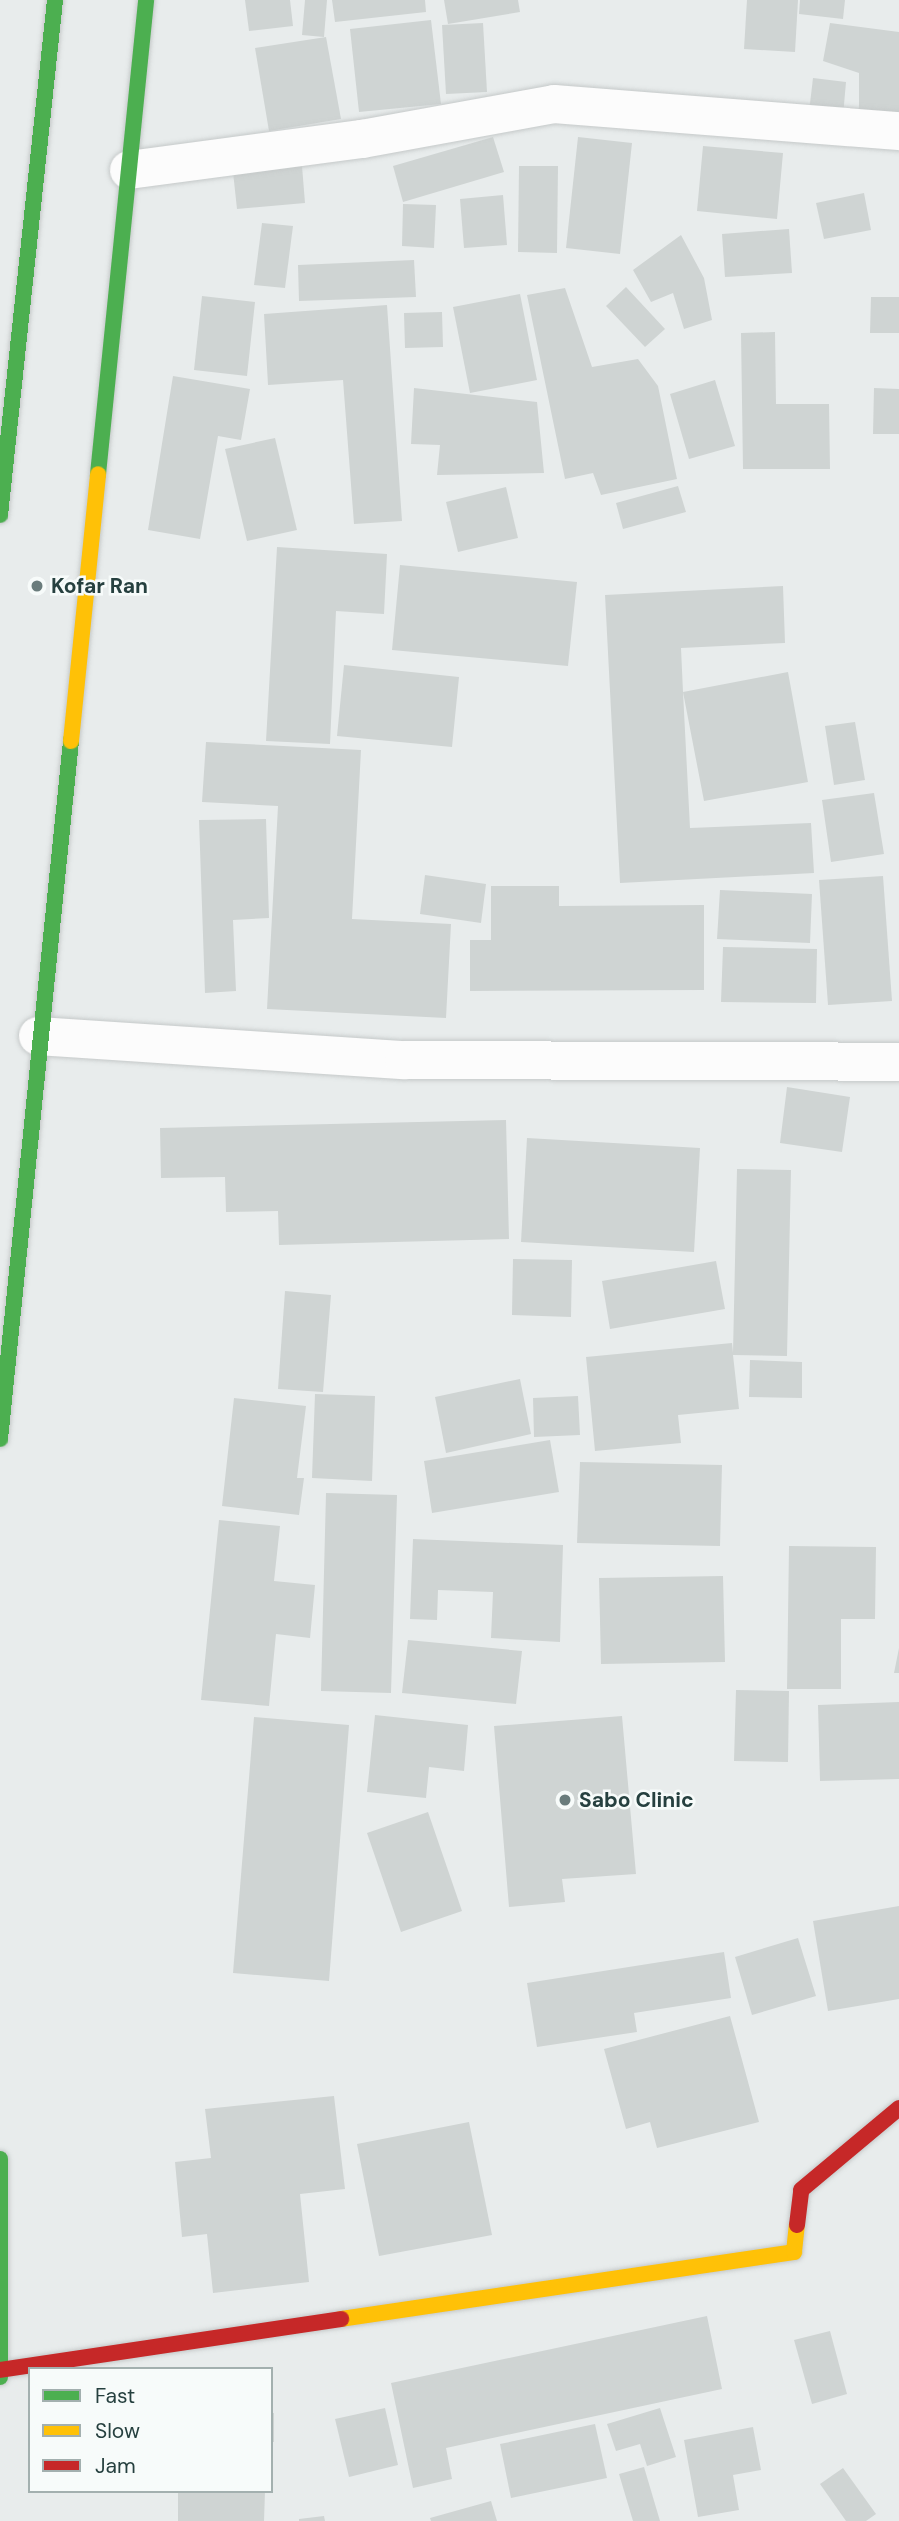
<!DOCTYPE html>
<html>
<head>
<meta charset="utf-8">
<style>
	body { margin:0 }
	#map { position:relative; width:899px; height:2521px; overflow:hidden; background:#e8ecec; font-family:"DM Sans",sans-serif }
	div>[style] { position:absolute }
	.building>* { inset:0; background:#cfd4d3 }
	.roads { filter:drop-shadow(0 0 2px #c5c9c9) drop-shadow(0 0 2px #c5c9c9) }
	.street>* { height:38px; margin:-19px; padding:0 19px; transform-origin:19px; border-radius:19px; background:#fcfcfc }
	.fast>* { height:16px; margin:-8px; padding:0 8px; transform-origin:8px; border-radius:8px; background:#4caf50 }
	.slow>* { height:16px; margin:-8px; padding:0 8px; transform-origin:8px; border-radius:8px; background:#ffc107 }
	.jam>* { height:16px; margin:-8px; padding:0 8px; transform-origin:8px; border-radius:8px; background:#c62828 }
	.dots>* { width:19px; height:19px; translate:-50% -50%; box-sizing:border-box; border:4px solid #f7fbfa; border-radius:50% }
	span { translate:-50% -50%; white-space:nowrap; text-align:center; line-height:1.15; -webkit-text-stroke:5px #f7fbfa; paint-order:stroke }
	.poi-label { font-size:21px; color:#26403f; font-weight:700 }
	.left { translate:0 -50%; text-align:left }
	.legend { position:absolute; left:28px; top:2367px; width:245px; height:126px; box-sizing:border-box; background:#f7fbfa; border:2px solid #a3b0af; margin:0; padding:9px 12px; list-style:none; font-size:21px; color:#26403f }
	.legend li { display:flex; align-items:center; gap:14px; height:35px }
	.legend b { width:35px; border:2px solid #a3b0af }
</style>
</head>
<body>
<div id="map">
	<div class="building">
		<i style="clip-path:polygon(245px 0,290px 0,293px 26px,249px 31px)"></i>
		<i style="clip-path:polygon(305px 0,327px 0,324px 37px,302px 35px)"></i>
		<i style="clip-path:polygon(332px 0,425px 0,426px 12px,335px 22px)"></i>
		<i style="clip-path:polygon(444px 0,518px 0,520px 12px,448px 24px)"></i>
		<i style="clip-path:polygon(747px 0,798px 0,795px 52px,744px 49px)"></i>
		<i style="clip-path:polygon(800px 0,845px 0,843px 19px,799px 14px)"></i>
		<i style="clip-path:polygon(431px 20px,441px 104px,359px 112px,350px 29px)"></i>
		<i style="clip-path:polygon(483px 23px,487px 92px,446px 94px,442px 25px)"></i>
		<i style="clip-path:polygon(830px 23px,899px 32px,899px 119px,859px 114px,859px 73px,823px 61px)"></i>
		<i style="clip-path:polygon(326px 37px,341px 119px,269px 131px,255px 48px)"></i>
		<i style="clip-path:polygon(813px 78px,846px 82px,843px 116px,809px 112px)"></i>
		<i style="clip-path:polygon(493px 137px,504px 172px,403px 202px,393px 166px)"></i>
		<i style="clip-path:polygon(578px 137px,632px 143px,620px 254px,566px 248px)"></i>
		<i style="clip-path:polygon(703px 146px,783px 153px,777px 219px,697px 211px)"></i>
		<i style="clip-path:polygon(302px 166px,305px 203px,237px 209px,233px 172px)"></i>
		<i style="clip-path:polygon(519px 166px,558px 166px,557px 253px,518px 252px)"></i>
		<i style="clip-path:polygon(864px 193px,871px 230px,824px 239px,816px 203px)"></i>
		<i style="clip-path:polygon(503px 195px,507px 245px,464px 248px,460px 199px)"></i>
		<i style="clip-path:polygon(403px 204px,436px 205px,434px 248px,402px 246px)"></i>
		<i style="clip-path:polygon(262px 223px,293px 226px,285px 288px,254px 285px)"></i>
		<i style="clip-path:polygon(789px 229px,792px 273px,725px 277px,722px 234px)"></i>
		<i style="clip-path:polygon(681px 235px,704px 278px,712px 320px,684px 329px,673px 293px,651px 302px,633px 270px)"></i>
		<i style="clip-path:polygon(414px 260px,416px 297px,299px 301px,298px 265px)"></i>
		<i style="clip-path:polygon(626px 287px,665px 329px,645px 347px,606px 306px)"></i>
		<i style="clip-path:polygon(565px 288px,592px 367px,638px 359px,658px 386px,677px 479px,601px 495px,593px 473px,565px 479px,527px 295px)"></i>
		<i style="clip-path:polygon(520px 294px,537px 380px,470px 393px,453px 307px)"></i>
		<i style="clip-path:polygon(202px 296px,255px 302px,247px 376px,194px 370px)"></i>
		<i style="clip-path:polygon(871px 297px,899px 297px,899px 333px,870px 333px)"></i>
		<i style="clip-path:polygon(387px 305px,402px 521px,354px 524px,343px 380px,268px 385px,264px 314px)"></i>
		<i style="clip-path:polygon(442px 312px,443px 347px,405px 348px,404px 313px)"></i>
		<i style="clip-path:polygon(775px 332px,776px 404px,829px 404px,830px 469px,743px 469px,741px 333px)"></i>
		<i style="clip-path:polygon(173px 376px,250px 389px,241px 440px,218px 436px,200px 539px,148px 530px)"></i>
		<i style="clip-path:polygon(715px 380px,735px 446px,689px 459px,670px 394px)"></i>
		<i style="clip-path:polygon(414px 388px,537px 402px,544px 473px,437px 475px,440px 445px,411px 444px)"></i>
		<i style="clip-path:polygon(874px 388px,899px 389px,899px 434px,873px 434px)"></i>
		<i style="clip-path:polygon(275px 438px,297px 530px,247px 541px,225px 449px)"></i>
		<i style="clip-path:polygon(678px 486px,686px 512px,623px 529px,616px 503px)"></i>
		<i style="clip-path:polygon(506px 487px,518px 538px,458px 552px,446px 502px)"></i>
		<i style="clip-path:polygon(277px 547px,387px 554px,384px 614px,336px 611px,330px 744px,266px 741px)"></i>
		<i style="clip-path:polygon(400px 565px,577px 582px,568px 666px,392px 650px)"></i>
		<i style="clip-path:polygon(783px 586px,785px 643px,681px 648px,683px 692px,788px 672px,808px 782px,704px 801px,683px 692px,690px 828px,811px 823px,814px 873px,620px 883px,605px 595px)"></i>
		<i style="clip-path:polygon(344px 665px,459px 677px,452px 747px,337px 736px)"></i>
		<i style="clip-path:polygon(855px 722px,865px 780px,834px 785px,825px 726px)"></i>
		<i style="clip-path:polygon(206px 742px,361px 750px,352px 919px,451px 924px,446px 1018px,267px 1009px,278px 806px,202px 802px)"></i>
		<i style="clip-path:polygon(874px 793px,884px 854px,831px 862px,822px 800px)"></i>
		<i style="clip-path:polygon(266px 819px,269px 918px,233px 920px,236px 991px,205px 993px,199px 820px)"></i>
		<i style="clip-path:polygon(425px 875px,486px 884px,481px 923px,420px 914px)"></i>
		<i style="clip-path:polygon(883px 876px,892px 1001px,828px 1005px,819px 880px)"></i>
		<i style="clip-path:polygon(491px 886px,559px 886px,559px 906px,704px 905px,704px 990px,470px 991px,470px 940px,491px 940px)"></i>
		<i style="clip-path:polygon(720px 890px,812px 894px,810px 943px,717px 939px)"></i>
		<i style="clip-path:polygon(723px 947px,817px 949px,816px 1003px,721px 1002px)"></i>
		<i style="clip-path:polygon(787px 1087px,850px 1097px,842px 1152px,780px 1143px)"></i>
		<i style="clip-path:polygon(506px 1120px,509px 1239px,279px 1245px,278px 1211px,226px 1212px,225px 1177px,161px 1178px,160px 1128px)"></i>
		<i style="clip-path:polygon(527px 1138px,700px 1148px,694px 1252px,521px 1242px)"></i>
		<i style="clip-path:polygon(737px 1169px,791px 1170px,787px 1356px,733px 1355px,739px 1409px,678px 1415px,681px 1443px,595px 1451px,586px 1357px,732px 1343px,733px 1353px)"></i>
		<i style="clip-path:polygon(513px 1259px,572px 1260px,571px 1317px,512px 1315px)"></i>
		<i style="clip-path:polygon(716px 1261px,725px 1309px,610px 1329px,602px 1281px)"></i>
		<i style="clip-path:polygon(285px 1291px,331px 1295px,323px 1392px,278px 1389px)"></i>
		<i style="clip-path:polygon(750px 1360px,802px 1362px,802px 1398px,749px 1397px)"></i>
		<i style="clip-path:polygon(520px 1379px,531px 1434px,446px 1453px,435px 1397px)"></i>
		<i style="clip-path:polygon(315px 1394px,375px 1396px,372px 1481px,312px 1478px)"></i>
		<i style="clip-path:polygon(578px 1396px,580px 1435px,534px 1437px,533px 1398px)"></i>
		<i style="clip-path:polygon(234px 1398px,306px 1406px,297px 1478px,304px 1478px,299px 1515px,222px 1506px)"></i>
		<i style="clip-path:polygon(550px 1440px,559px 1492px,432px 1513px,424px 1461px)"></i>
		<i style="clip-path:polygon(580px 1462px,722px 1465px,720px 1546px,577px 1543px)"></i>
		<i style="clip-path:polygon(326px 1493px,397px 1495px,391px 1693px,321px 1691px)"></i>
		<i style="clip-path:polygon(219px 1520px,280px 1526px,274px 1581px,315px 1585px,310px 1638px,276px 1634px,269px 1706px,201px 1700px)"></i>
		<i style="clip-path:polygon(413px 1539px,563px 1545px,560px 1642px,491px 1638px,493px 1592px,438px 1590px,437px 1620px,410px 1619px)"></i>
		<i style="clip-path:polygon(789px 1546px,876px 1547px,875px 1619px,841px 1619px,841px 1689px,787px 1689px)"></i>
		<i style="clip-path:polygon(723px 1576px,725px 1662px,601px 1664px,599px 1578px)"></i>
		<i style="clip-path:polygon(408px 1640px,522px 1651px,516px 1704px,402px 1693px)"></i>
		<i style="clip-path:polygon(899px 1648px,899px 1673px,894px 1673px)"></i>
		<i style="clip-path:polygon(736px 1690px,789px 1691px,788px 1762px,734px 1761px)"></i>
		<i style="clip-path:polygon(899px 1702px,899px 1779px,820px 1781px,818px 1705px)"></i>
		<i style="clip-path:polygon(375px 1715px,468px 1725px,464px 1771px,429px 1767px,426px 1798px,367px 1792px)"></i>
		<i style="clip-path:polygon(622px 1716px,636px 1874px,562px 1879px,565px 1902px,509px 1907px,494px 1726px)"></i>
		<i style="clip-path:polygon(254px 1717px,349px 1725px,329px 1981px,233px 1973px)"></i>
		<i style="clip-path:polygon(428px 1812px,462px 1911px,401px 1932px,367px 1833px)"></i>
		<i style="clip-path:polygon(899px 1906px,899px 1999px,828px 2011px,813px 1921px)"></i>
		<i style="clip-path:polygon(798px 1938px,816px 1996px,752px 2015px,735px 1957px)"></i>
		<i style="clip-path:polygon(724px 1952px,731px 1998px,634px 2013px,637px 2032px,537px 2047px,527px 1983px)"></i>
		<i style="clip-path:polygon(730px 2016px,759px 2122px,657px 2148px,650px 2122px,626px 2129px,604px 2049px)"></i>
		<i style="clip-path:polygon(334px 2096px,345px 2189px,300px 2194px,309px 2282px,213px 2293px,207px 2234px,182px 2237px,175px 2162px,211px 2158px,205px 2109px)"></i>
		<i style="clip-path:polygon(469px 2122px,492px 2235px,379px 2256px,357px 2144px)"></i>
		<i style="clip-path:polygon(707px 2316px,722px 2389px,446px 2448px,452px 2479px,413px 2488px,391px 2383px)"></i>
		<i style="clip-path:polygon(830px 2331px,847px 2394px,812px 2404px,794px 2340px)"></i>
		<i style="clip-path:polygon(385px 2408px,398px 2465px,349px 2477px,335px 2419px)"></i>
		<i style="clip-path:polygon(660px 2408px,676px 2457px,647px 2466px,640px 2444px,616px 2451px,607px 2424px)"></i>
		<i style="clip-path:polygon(271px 2413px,274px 2413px,274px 2442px,271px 2442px)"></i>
		<i style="clip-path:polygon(595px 2424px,607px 2478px,511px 2498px,500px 2444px)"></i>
		<i style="clip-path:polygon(753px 2427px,761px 2470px,733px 2475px,739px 2510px,698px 2517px,684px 2440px)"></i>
		<i style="clip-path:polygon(644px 2467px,660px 2521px,633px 2521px,619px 2474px)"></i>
		<i style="clip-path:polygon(843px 2468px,876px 2514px,866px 2521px,846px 2521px,820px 2484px)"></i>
		<i style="clip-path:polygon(178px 2491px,265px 2491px,264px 2521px,178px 2521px)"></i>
		<i style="clip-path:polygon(491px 2501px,497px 2521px,431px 2521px,430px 2518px)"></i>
		<i style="clip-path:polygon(324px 2516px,325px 2521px,299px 2521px,299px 2519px)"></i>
	</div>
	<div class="roads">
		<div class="street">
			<i style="left:129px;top:170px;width:235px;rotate:-7.6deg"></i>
			<i style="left:362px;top:139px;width:195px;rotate:-10.3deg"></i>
			<i style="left:554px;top:104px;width:346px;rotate:4.5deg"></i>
			<i style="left:38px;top:1036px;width:367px;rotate:3.8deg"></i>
			<i style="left:404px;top:1060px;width:495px;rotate:0.2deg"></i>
		</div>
		<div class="fast">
			<i style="left:98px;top:474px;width:476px;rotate:-84.2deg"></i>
			<i style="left:0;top:515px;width:518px;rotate:-83.9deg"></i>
			<i style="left:0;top:1439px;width:702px;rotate:-84.19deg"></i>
			<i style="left:0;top:2159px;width:218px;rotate:90deg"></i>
		</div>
		<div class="slow">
			<i style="left:71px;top:741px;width:268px;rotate:-84.2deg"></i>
			<i style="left:341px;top:2319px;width:458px;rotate:-8.4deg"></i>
			<i style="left:794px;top:2252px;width:27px;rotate:-84deg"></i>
		</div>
		<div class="jam">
			<i style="left:797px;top:2225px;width:35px;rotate:-83deg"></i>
			<i style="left:801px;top:2190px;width:128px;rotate:-39.9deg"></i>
			<i style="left:0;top:2370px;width:345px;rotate:-8.5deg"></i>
		</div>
	</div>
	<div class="dots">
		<i style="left:37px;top:586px;background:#6a7c7c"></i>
		<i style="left:565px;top:1800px;background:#6a7c7c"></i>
	</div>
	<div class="poi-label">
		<span class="left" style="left:51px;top:586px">Kofar Ran</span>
		<span class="left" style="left:579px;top:1800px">Sabo Clinic</span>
	</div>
	<ul class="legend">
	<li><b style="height:9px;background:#4caf50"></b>Fast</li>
	<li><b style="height:9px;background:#ffc107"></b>Slow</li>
	<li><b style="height:9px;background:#c62828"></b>Jam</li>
	</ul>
</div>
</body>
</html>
